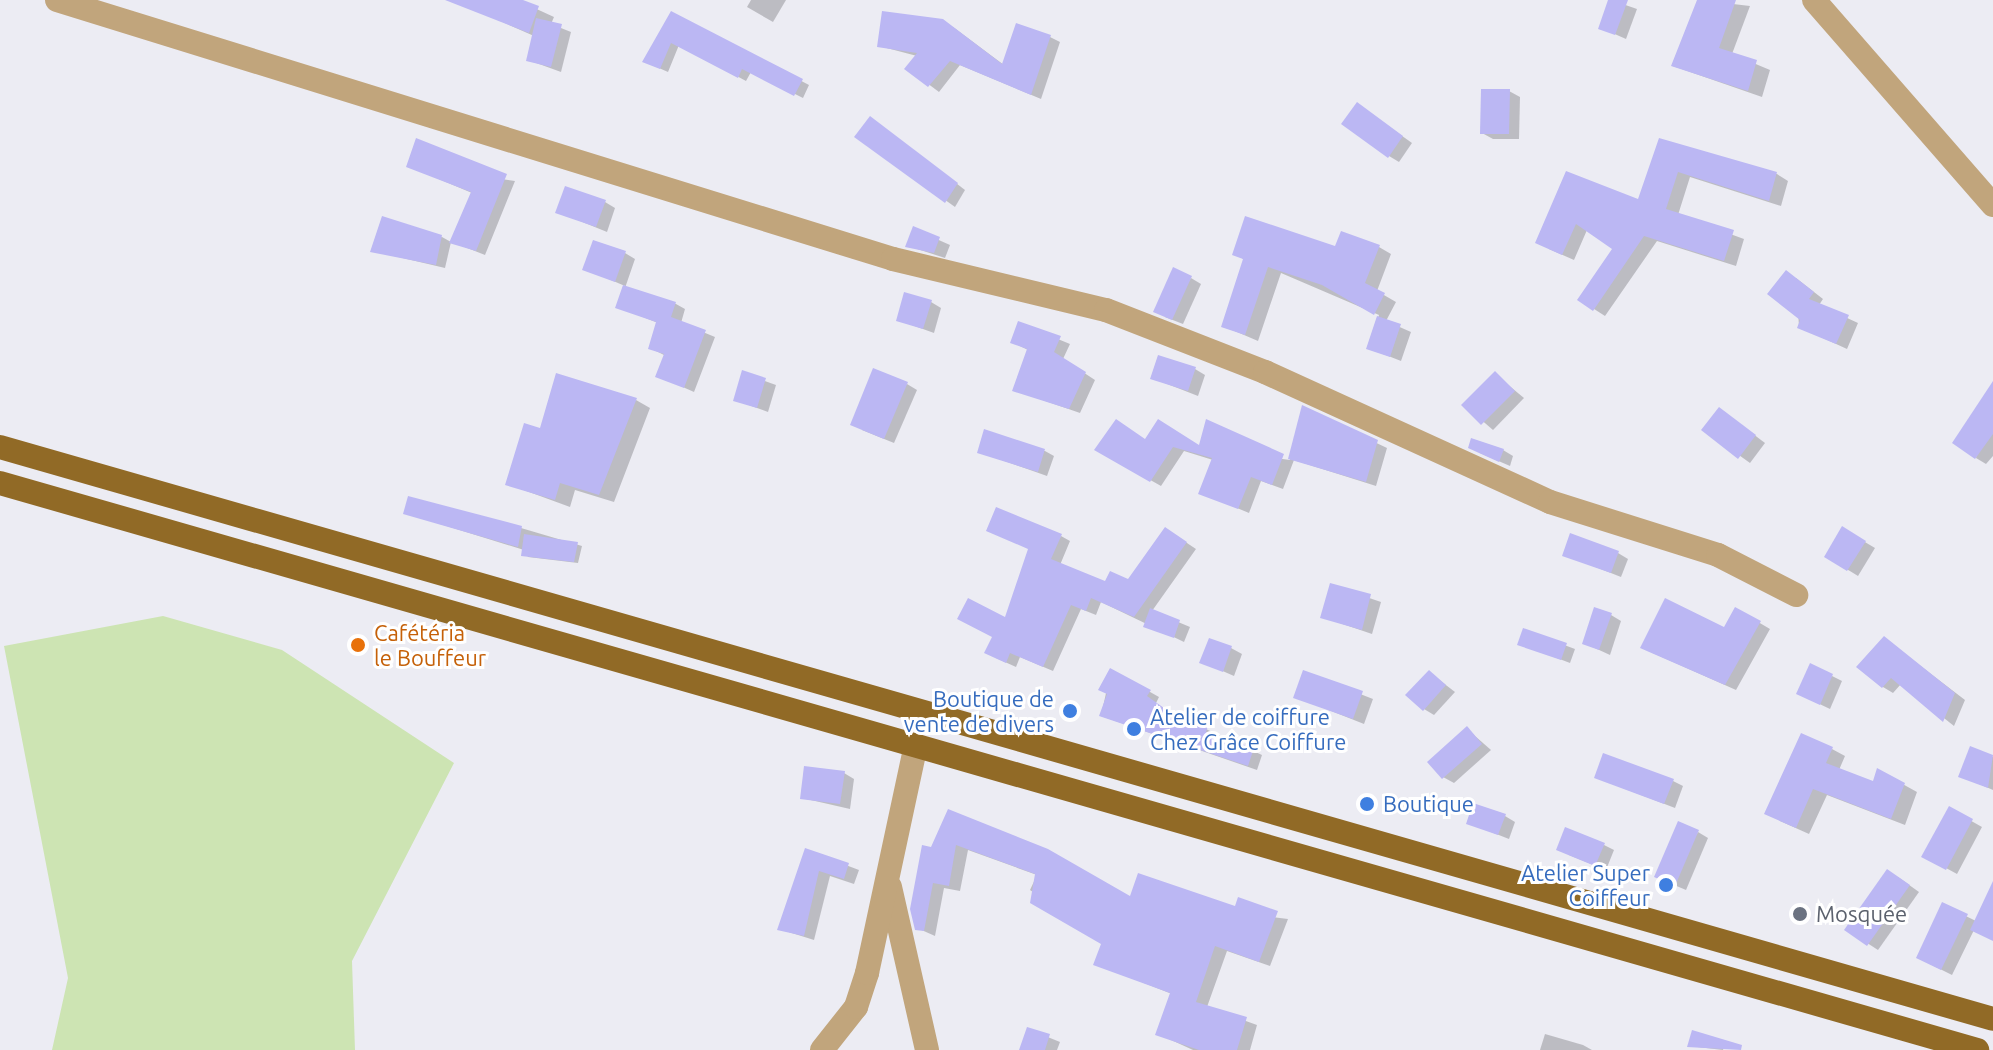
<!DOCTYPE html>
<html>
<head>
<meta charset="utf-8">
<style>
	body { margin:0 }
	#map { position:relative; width:1993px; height:1050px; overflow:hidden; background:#ececf3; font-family:Ubuntu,sans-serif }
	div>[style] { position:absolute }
	.green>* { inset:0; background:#cde4b3 }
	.shadow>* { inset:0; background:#0003 }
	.building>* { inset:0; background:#bbb7f3 }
	.street>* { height:24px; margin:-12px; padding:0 12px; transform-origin:12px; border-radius:12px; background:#c1a57c }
	.primary>* { height:24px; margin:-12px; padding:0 12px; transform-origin:12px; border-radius:12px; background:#916a26 }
	.dots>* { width:22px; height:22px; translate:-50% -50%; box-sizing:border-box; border:4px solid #fff; border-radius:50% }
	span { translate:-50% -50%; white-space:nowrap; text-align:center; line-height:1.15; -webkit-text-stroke:6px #fff; paint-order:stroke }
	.food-label { font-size:22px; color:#c56008 }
	.left { translate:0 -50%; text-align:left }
	.shop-label { font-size:22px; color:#366cbe }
	.right { translate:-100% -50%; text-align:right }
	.worship-label { font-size:22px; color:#5b616d }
</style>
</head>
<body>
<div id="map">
	<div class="green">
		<i style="clip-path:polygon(163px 616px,282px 650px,454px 763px,352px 961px,355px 1050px,52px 1050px,68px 978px,4px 646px)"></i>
	</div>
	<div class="shadow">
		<i style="clip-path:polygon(453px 0,517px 0,554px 17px,551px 24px,571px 32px,561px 72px,528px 60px,534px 36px)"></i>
		<i style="clip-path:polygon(751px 0,786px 0,773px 22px,747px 7px)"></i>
		<i style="clip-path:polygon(1611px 0,1637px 9px,1626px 39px,1601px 28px)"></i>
		<i style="clip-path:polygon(1699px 0,1750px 6px,1732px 54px,1770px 70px,1762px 97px,1673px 66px)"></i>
		<i style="clip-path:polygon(672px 13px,809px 85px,803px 98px,751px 72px,746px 81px,679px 45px,668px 72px,652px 65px)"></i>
		<i style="clip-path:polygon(953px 27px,1004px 65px,1050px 37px,1060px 42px,1041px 99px,960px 65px,939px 92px,907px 68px,917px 56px,879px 46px)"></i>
		<i style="clip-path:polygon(1509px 91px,1520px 97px,1519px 139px,1493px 139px,1482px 133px)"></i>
		<i style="clip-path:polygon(1367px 111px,1412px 143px,1399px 162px,1389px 156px)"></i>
		<i style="clip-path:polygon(879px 124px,965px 190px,955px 207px,857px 137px)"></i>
		<i style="clip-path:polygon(1660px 140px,1777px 174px,1788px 181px,1781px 206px,1690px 177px,1678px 215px,1744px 239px,1736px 266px,1657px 241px,1605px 316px,1580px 300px,1615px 248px,1587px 230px,1574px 260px,1549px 249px,1568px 174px,1640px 202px)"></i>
		<i style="clip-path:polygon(408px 166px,515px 181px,485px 255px,452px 242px,472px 193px)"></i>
		<i style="clip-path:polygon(605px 202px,615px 208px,607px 232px,558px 212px)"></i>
		<i style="clip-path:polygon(914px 229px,950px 245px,945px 258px,908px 246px)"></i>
		<i style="clip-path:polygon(442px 237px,451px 242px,445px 268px,373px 251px)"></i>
		<i style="clip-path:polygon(1379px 247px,1391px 254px,1377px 291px,1396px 302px,1386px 321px,1411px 332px,1401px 361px,1368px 348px,1379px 315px,1281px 273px,1258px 341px,1223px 326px,1245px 260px,1235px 254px)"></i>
		<i style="clip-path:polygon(625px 253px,635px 259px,625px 288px,676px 304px,685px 309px,681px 323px,715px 337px,694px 392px,658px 376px,666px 356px,650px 348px,658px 323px,618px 307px,625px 286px,585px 269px)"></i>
		<i style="clip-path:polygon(1191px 278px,1201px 284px,1183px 324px,1165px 317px)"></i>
		<i style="clip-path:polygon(1796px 278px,1823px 299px,1819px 305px,1858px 323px,1847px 349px,1799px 327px)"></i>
		<i style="clip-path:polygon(931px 302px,941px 308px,934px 333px,898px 320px)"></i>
		<i style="clip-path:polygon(1019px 323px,1070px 344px,1063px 359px,1095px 380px,1080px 413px,1014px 390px,1028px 350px,1012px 342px)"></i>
		<i style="clip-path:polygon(1195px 369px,1205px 375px,1198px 396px,1152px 378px)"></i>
		<i style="clip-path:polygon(743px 373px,776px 385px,768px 412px,735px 400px)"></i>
		<i style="clip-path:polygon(1495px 374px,1524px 398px,1493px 430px,1464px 405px)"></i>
		<i style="clip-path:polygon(1993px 383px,1993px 456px,1986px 464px,1976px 458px)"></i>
		<i style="clip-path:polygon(907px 384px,917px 390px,894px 443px,862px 430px)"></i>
		<i style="clip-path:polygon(636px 400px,650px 408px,614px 502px,575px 490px,570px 507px,507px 484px,541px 430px)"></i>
		<i style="clip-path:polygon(1303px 408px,1387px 448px,1376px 486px,1294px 460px,1283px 489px,1261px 481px,1249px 513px,1201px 493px,1213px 460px,1184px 451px,1161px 486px,1097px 450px,1146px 441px,1290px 460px)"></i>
		<i style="clip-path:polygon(1720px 409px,1765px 443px,1750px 463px,1704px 430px)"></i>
		<i style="clip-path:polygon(1503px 450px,1513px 456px,1510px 466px,1480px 453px)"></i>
		<i style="clip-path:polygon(1045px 451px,1054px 456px,1047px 476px,979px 452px)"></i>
		<i style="clip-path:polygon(405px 513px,521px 528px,582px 546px,578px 563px,528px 557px,524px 550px)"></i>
		<i style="clip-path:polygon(1843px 529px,1875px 548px,1858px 576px,1827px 557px)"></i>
		<i style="clip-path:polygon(1175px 535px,1196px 549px,1152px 611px,1190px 627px,1184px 642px,1101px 602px,1096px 615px,1081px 609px,1053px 671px,1020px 657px,1016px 667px,996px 658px,1006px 620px,1061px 536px,1070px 541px,1060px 565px,1106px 584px,1129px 582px)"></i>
		<i style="clip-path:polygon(1618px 553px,1628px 559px,1621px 577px,1565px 555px)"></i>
		<i style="clip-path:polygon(1331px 585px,1381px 602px,1372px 634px,1322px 617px)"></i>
		<i style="clip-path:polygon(1736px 609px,1770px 629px,1736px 690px,1653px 653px,1725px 630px)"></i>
		<i style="clip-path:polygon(1611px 615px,1621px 621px,1610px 655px,1584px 643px)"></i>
		<i style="clip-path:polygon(1524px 630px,1575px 649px,1570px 663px,1520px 644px)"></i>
		<i style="clip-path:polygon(1884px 638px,1965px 700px,1954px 726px,1901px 684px,1893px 693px,1883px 687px)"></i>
		<i style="clip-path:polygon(1231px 648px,1242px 654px,1234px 676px,1202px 662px)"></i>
		<i style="clip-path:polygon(1111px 670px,1159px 697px,1156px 703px,1167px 711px,1262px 755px,1257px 770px,1101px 716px)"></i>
		<i style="clip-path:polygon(1304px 672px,1373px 699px,1364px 724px,1296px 697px)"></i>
		<i style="clip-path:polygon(1429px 672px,1455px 692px,1434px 715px,1424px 709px)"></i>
		<i style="clip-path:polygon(1832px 676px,1842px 681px,1830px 709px,1809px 699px)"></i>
		<i style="clip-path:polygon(1467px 729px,1491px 750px,1454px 783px,1443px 777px)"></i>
		<i style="clip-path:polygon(1832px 749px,1845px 756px,1839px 770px,1874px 783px,1879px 771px,1917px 792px,1905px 825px,1827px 795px,1809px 834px,1780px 821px)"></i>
		<i style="clip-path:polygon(1971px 749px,1993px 757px,1993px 790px,1961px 776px)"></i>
		<i style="clip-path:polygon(844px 773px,854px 779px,850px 809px,802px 798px)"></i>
		<i style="clip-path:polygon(1597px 778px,1673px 781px,1683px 786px,1675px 808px)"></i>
		<i style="clip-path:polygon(1950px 809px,1982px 827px,1957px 874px,1924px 856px)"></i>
		<i style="clip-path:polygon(950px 812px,1131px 899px,1288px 919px,1270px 966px,1227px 951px,1207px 1007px,1257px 1025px,1250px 1050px,1193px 1050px,1158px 1034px,1172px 994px,1096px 964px,1103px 943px,1030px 890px,1037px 875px,968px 850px,960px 891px,944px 888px,935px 936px,917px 928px,933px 849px)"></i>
		<i style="clip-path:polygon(1505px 816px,1515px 822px,1509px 839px,1468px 823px)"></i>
		<i style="clip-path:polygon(1698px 832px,1708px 838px,1686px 890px,1667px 882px)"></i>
		<i style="clip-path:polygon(1604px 845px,1614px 850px,1606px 870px,1569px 855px)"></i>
		<i style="clip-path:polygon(806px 850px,859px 870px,854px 884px,830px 876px,814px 940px,779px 929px)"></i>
		<i style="clip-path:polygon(1898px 877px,1919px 892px,1878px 950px,1847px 930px)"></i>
		<i style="clip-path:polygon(1943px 905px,1976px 921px,1993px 913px,1993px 940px,1974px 930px,1952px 975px,1928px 963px)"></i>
		<i style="clip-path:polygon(1028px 1029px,1060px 1042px,1057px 1050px,1021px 1050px)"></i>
		<i style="clip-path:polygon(1545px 1034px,1583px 1045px,1592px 1050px,1540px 1050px)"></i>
		<i style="clip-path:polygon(1725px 1044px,1723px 1050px,1689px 1046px)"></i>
	</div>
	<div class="building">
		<i style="clip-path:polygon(445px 0,523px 0,539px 6px,529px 33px)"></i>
		<i style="clip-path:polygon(1608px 0,1628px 0,1615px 35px,1598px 29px)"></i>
		<i style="clip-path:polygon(1697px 0,1736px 0,1719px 48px,1757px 60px,1748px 91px,1671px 66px)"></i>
		<i style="clip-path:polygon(671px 11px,803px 79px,794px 96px,742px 69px,738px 78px,671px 43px,660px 69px,642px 62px)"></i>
		<i style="clip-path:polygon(882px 11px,943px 19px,1002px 64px,1016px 23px,1051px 35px,1031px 95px,950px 61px,928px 87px,904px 69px,917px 53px,877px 47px)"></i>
		<i style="clip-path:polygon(536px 18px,562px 24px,551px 67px,526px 61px)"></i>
		<i style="clip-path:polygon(1481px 89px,1510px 89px,1509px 134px,1480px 134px)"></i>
		<i style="clip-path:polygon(1357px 102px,1403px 136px,1388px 158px,1341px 124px)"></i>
		<i style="clip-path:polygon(870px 116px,958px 183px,945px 203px,854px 137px)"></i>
		<i style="clip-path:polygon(416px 138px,507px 174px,476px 251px,449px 243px,471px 192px,406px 167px)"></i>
		<i style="clip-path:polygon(1659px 138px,1777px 172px,1769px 201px,1678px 172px,1666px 209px,1734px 230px,1724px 261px,1644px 236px,1593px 311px,1577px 300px,1612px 249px,1576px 224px,1562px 255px,1535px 243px,1566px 171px,1638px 199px)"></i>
		<i style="clip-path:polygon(565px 186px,606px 200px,596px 227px,555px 213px)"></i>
		<i style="clip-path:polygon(382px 216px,442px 235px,436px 265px,370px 252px)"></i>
		<i style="clip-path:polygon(1245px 216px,1335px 246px,1341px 231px,1380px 245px,1365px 283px,1385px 293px,1374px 315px,1322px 285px,1268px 267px,1245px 335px,1221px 327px,1243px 259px,1232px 255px)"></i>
		<i style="clip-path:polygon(913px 226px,940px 237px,934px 253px,905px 247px)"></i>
		<i style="clip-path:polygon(593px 240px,626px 251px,615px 282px,582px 270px)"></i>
		<i style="clip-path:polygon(1173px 267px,1192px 276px,1172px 320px,1153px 312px)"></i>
		<i style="clip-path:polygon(1786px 270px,1814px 292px,1809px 299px,1849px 315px,1836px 344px,1797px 328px,1800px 320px,1767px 294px)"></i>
		<i style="clip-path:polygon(623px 285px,676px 302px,671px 317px,706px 330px,684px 388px,655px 377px,664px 354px,648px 349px,656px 322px,615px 308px)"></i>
		<i style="clip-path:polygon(904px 292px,932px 300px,923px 329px,896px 321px)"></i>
		<i style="clip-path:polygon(1377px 316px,1401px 324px,1390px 357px,1366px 349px)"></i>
		<i style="clip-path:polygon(1018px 321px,1061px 336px,1054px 352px,1086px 372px,1069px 409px,1012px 391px,1027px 349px,1010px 343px)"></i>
		<i style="clip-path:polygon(1158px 355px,1196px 367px,1188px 391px,1150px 379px)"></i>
		<i style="clip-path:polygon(873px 368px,908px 382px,884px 439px,850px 425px)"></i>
		<i style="clip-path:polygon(742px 370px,766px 378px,757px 408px,733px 401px)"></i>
		<i style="clip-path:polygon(1495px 371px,1515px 391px,1481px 425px,1461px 405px)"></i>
		<i style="clip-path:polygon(556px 373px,637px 398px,599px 495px,560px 483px,555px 500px,505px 485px,524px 423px,540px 428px)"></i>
		<i style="clip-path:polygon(1993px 381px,1993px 434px,1975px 459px,1952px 443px)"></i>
		<i style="clip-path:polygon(1302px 405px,1378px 440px,1366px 482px,1288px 459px)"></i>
		<i style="clip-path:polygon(1719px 407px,1756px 435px,1738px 459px,1701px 430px)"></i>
		<i style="clip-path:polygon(1116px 419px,1145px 439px,1158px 419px,1199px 445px,1206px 419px,1284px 454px,1272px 485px,1251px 477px,1238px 509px,1198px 494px,1212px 458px,1173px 447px,1150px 482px,1094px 450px)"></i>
		<i style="clip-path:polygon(984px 429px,1045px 449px,1038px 472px,977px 453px)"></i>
		<i style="clip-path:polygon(1471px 438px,1504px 449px,1499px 462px,1468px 448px)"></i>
		<i style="clip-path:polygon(408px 496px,522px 526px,518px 547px,403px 514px)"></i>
		<i style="clip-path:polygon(996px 507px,1062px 534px,1051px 559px,1105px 581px,1110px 571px,1128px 579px,1165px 527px,1187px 542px,1134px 617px,1091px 598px,1086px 611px,1071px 605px,1043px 667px,1010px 653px,1006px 663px,984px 653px,992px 637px,957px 619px,968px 598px,1005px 617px,1028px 549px,986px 531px)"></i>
		<i style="clip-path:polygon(1842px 526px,1866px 541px,1847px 571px,1824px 557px)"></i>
		<i style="clip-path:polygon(1570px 533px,1619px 551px,1611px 573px,1562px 556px)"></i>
		<i style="clip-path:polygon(524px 534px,578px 542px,574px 562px,521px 556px)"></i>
		<i style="clip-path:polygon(1330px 583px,1371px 594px,1362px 630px,1320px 618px)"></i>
		<i style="clip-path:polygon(1665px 598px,1724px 627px,1735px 607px,1761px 621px,1725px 685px,1640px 648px)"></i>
		<i style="clip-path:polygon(1594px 607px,1612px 613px,1599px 650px,1582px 644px)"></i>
		<i style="clip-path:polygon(1150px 608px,1180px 620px,1174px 638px,1143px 627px)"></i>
		<i style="clip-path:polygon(1523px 628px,1567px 643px,1561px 660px,1517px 645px)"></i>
		<i style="clip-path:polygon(1884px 636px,1955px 693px,1943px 722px,1891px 678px,1882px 688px,1856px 667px)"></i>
		<i style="clip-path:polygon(1209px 638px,1232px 646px,1223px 672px,1199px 663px)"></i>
		<i style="clip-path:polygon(1810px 663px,1833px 674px,1820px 705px,1796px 694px)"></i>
		<i style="clip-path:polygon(1110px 668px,1151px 690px,1147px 696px,1164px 708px,1209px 723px,1206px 732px,1254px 748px,1248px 766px,1099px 716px,1107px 694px,1098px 690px)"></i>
		<i style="clip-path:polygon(1303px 670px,1363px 691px,1353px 719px,1293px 698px)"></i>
		<i style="clip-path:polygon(1429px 670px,1446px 685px,1423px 711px,1405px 695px)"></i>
		<i style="clip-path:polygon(1467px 726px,1482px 744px,1442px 779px,1427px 762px)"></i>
		<i style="clip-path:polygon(1801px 733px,1833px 747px,1826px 763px,1873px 781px,1877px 768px,1905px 783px,1891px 819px,1813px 789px,1796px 828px,1764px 814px)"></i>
		<i style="clip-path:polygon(1970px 746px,1993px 755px,1988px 788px,1958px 777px)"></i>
		<i style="clip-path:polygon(1603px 753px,1674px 779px,1664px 804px,1594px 778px)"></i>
		<i style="clip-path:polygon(804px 766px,845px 771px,840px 804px,800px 799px)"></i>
		<i style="clip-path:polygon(1473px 803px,1506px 814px,1498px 835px,1466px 824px)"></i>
		<i style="clip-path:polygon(1949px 806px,1973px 819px,1946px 870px,1921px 857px)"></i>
		<i style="clip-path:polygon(948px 809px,1048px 849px,1130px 896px,1138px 873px,1235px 906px,1238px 897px,1278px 911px,1259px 962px,1215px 946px,1196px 1002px,1247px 1017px,1237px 1050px,1199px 1050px,1155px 1035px,1170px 993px,1093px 965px,1101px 944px,1030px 903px,1035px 874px,956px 845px,949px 886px,933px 883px,924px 931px,915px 930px,910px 909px,922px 845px,931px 847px)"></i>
		<i style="clip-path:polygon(1678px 821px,1699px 830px,1675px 886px,1654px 877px)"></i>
		<i style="clip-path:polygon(1565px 827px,1605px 843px,1595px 866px,1556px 850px)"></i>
		<i style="clip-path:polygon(805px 848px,849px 863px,844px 879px,819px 871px,804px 936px,777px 930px)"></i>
		<i style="clip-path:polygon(1887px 869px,1910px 885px,1867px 946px,1844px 930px)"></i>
		<i style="clip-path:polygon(1993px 881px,1993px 941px,1970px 930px)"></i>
		<i style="clip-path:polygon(1942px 902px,1968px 914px,1941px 970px,1916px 958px)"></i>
		<i style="clip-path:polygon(1027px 1027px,1050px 1034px,1045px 1050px,1019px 1050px)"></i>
		<i style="clip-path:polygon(1692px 1030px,1742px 1045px,1741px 1050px,1687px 1047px)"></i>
	</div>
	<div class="street">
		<i style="left:57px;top:0;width:875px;rotate:17.21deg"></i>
		<i style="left:893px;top:259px;width:219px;rotate:13.5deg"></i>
		<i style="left:1106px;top:310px;width:171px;rotate:21.3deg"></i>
		<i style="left:1265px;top:372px;width:313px;rotate:24.5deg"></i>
		<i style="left:1550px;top:502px;width:176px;rotate:17.5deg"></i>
		<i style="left:1718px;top:555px;width:88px;rotate:27.1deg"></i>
		<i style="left:1814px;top:0;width:272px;rotate:48.9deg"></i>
		<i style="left:890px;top:887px;width:167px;rotate:77.2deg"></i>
		<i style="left:822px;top:1050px;width:55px;rotate:-51.7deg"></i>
		<i style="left:856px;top:1007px;width:36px;rotate:-72deg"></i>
		<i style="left:867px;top:973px;width:233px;rotate:-77.9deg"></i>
	</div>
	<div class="primary">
		<i style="left:0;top:447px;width:2073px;rotate:16.01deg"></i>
		<i style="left:0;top:483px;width:2057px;rotate:16deg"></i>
	</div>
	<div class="dots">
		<i style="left:358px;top:645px;background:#e8710a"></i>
		<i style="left:1070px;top:711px;background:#3f7fe0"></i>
		<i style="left:1134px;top:729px;background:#3f7fe0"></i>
		<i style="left:1367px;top:804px;background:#3f7fe0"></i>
		<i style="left:1666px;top:885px;background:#3f7fe0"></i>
		<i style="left:1800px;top:914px;background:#6b7280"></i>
	</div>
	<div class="food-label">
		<span class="left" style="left:374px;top:645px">Cafétéria<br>le Bouffeur</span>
	</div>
	<div class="shop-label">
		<span class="right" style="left:1054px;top:711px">Boutique de<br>vente de divers</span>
		<span class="left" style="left:1150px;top:729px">Atelier de coiffure<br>Chez Grâce Coiffure</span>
		<span class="left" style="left:1383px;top:804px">Boutique</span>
		<span class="right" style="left:1650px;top:885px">Atelier Super<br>Coiffeur</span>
	</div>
	<div class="worship-label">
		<span class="left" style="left:1816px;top:914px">Mosquée</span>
	</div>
</div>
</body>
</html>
